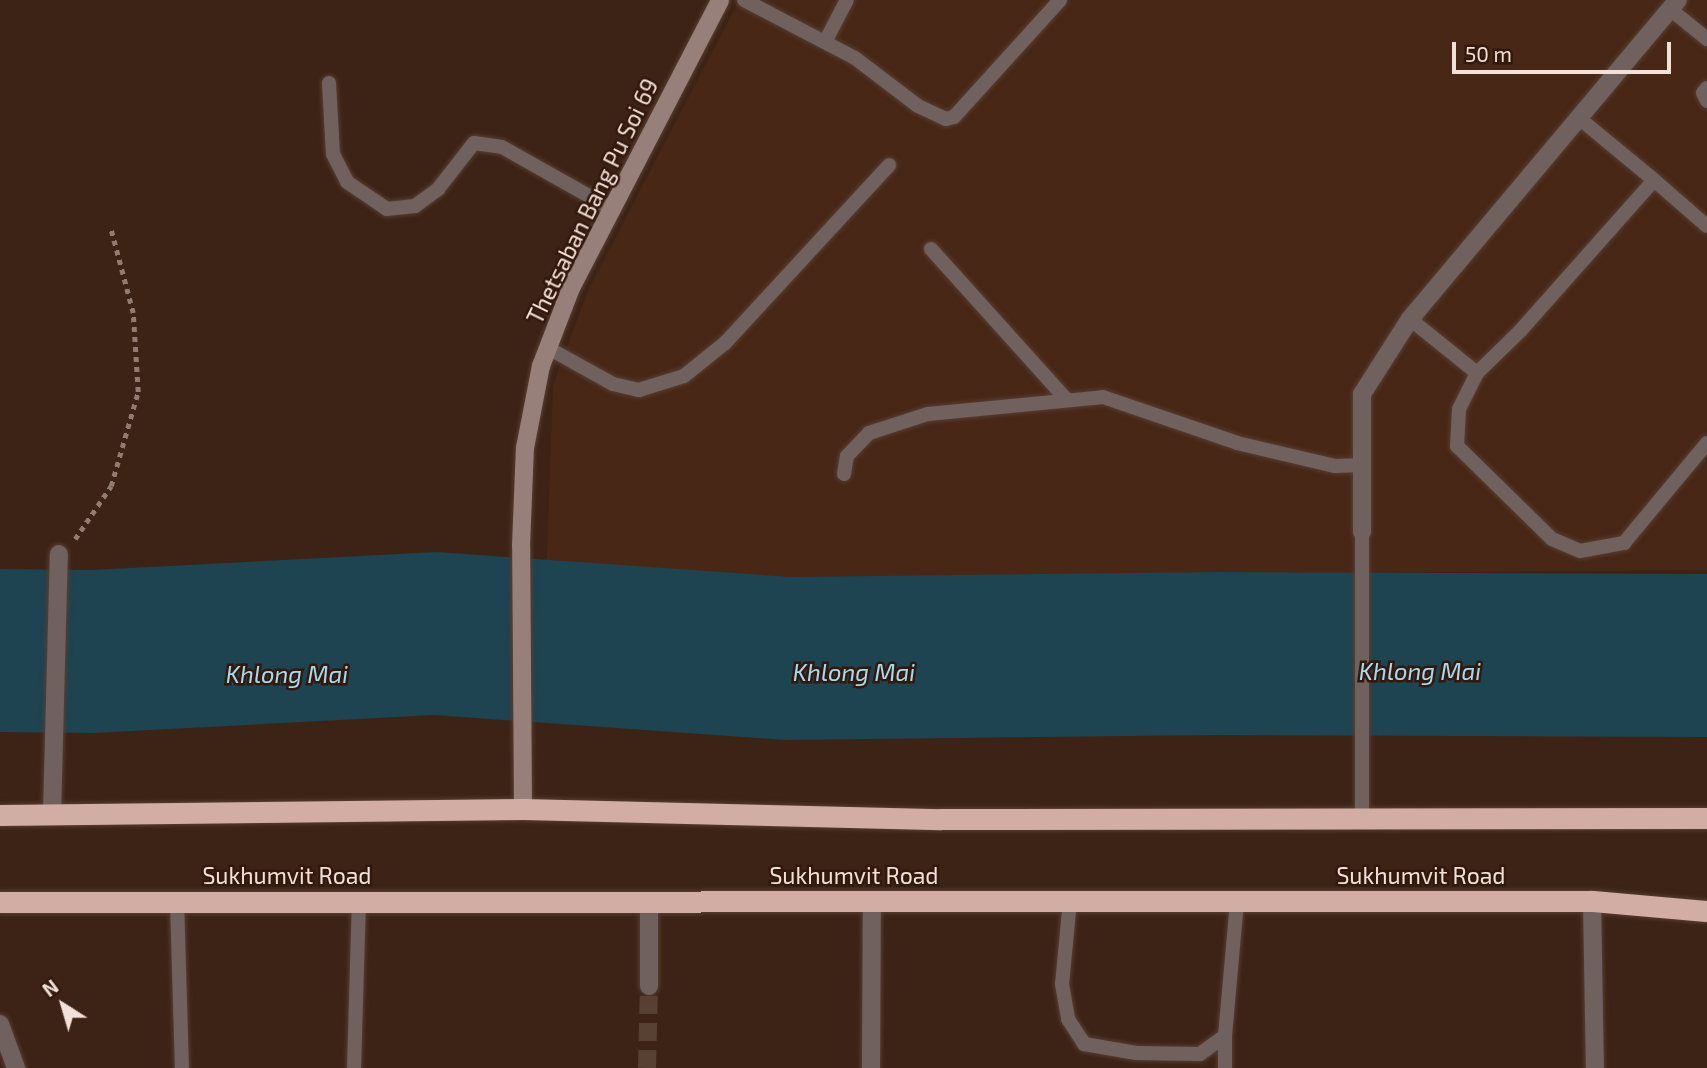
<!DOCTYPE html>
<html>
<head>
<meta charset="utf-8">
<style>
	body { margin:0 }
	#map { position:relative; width:1707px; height:1068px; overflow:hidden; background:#3d2316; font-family:"Exo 2",sans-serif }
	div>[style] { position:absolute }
	.built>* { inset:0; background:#482717 }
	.water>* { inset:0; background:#1e4351 }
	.street-tunnel>* { height:18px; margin-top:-9px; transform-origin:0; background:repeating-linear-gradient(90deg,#584033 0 18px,transparent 0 27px) }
	.path>* { height:4.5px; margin-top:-2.25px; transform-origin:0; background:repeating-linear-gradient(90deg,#927b71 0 5px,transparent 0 10px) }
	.roads { filter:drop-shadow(0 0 2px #563e31) drop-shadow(0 0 2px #563e31) }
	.lane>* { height:14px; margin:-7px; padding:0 7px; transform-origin:7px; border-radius:7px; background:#71615e }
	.street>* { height:18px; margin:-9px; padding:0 9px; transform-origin:9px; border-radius:9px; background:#71615e }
	.secondary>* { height:18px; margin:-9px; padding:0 9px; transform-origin:9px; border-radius:9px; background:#98807a }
	.highway>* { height:21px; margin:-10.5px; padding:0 10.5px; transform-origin:10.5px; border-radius:10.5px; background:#d2ada4 }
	span { translate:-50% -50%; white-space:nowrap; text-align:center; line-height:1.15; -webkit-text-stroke:5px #33190d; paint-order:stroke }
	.street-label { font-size:23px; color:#f3e1d9 }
	.water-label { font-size:24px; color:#a7daf0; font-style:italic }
	.north { position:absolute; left:28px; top:970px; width:70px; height:70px; -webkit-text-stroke:5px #33190d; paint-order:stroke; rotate:323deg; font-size:19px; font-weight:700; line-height:28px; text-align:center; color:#f3e1d9 }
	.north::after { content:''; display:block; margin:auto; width:24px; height:32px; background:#f3e1d9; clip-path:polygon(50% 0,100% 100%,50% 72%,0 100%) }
	.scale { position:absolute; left:1452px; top:42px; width:219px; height:32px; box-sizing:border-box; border:4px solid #f3e1d9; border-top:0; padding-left:9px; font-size:21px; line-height:24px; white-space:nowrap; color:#f3e1d9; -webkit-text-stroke:5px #33190d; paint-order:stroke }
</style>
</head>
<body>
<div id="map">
	<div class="built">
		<i style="clip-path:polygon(739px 0,1707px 0,1707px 570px,546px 580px,553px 385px,588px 290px)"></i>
	</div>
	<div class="water">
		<i style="clip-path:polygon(437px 552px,791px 577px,1217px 572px,1707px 574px,1707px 737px,1217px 735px,786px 740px,434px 715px,94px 733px,0 732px,0 569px,91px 570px)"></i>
	</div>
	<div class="street-tunnel">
		<i style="left:647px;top:1068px;width:82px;rotate:-88.6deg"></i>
	</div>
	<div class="path">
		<i style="left:75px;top:539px;width:64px;rotate:-55.8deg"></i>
		<i style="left:111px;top:486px;width:98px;rotate:-74deg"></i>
		<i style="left:138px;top:392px;width:79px;rotate:-93.6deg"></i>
		<i style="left:133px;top:313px;width:86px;rotate:-104.8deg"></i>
	</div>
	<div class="roads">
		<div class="lane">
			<i style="left:744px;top:0;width:125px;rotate:27.6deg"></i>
			<i style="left:855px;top:58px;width:79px;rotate:37.3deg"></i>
			<i style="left:918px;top:106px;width:31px;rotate:25deg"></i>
			<i style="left:946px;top:119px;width:8px;rotate:-14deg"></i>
			<i style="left:954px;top:117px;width:158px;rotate:-47.8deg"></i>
			<i style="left:1670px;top:9px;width:48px;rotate:39deg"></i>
			<i style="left:825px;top:42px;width:47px;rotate:-62.4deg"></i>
			<i style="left:329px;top:83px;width:71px;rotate:86.8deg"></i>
			<i style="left:333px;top:154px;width:31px;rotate:63deg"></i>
			<i style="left:347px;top:182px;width:48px;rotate:34deg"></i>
			<i style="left:387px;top:209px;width:28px;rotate:-6deg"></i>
			<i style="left:415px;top:206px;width:29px;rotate:-36deg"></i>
			<i style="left:438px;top:189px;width:58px;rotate:-52deg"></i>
			<i style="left:474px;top:143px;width:28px;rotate:8deg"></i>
			<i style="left:502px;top:147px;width:126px;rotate:29.4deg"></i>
			<i style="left:1707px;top:88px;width:6px;rotate:129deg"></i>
			<i style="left:1703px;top:93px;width:9px;rotate:63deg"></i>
			<i style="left:1654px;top:180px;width:70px;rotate:41deg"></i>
			<i style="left:931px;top:249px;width:203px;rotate:48deg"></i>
			<i style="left:1410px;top:319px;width:86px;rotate:38.9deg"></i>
			<i style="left:1477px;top:373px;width:62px;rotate:-44.3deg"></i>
			<i style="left:1521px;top:330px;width:200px;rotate:-48.4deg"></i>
			<i style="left:1654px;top:180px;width:96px;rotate:-140.5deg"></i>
			<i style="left:548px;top:348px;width:74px;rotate:29deg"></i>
			<i style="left:613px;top:384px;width:27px;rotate:13deg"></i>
			<i style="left:639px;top:390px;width:47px;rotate:-17.3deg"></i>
			<i style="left:684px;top:376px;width:53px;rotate:-38.8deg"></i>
			<i style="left:725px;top:343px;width:242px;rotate:-47.3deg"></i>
			<i style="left:1477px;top:373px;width:40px;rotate:116.6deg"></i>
			<i style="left:1459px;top:409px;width:37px;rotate:93deg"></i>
			<i style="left:1457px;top:446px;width:133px;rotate:44.4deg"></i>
			<i style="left:1552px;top:539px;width:30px;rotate:23deg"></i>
			<i style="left:1580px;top:551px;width:45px;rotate:-10.3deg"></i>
			<i style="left:1624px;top:543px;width:130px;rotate:-50.3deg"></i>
			<i style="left:844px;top:474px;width:18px;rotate:-81deg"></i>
			<i style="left:847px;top:456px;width:32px;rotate:-46deg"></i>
			<i style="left:869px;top:433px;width:62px;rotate:-17.9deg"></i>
			<i style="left:928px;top:414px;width:176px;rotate:-5.5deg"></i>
			<i style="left:1103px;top:397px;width:142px;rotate:18.9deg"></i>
			<i style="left:1237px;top:443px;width:101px;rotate:13.2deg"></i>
			<i style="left:1335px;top:466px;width:25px;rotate:-2deg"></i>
			<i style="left:1362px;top:532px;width:288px;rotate:90deg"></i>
			<i style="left:1070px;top:900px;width:84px;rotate:95.4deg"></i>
			<i style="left:1062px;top:984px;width:36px;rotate:80deg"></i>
			<i style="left:1068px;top:1019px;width:30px;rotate:57deg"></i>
			<i style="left:1084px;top:1044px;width:53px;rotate:9.8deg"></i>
			<i style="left:1136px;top:1053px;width:64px;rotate:0.9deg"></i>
			<i style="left:1200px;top:1054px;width:31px;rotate:-36deg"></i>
			<i style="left:1225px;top:1036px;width:135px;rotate:-84.9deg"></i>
			<i style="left:177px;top:901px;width:167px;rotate:88.3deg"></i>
			<i style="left:354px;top:1068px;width:167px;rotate:-88.3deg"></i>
			<i style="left:1225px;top:1068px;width:32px;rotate:-90deg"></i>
		</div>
		<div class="street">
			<i style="left:1362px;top:532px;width:138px;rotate:-90deg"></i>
			<i style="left:1362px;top:394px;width:89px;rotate:-57.4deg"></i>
			<i style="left:1410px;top:319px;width:417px;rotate:-50deg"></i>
			<i style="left:52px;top:815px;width:261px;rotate:-88.5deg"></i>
			<i style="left:1592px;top:901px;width:167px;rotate:89deg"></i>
			<i style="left:649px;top:902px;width:84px;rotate:90deg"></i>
			<i style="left:0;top:1024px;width:47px;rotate:70deg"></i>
			<i style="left:871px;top:1068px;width:166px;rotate:-89.7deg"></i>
		</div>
		<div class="secondary">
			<i style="left:523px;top:809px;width:263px;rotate:-90.4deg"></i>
			<i style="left:521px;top:546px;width:98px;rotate:-87.7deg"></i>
			<i style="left:525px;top:448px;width:84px;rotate:-79deg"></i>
			<i style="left:541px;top:366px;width:84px;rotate:-69deg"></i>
			<i style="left:571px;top:288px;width:324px;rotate:-62.6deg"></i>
		</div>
		<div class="highway">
			<i style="left:0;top:815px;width:523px;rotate:-0.66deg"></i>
			<i style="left:523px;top:809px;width:418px;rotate:1.4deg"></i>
			<i style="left:941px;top:819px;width:766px;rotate:-0.07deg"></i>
			<i style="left:0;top:902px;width:1592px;rotate:-0.04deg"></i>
			<i style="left:1592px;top:901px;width:115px;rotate:5deg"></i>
		</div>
	</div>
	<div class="street-label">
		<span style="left:592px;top:201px;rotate:-64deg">Thetsaban Bang Pu Soi 69</span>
		<span style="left:287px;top:875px">Sukhumvit Road</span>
		<span style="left:854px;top:875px">Sukhumvit Road</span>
		<span style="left:1421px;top:875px">Sukhumvit Road</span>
	</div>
	<div class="water-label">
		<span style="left:1420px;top:671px">Khlong Mai</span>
		<span style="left:854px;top:672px">Khlong Mai</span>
		<span style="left:287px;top:674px">Khlong Mai</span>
	</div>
	<div class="north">N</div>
	<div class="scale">50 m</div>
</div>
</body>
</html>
